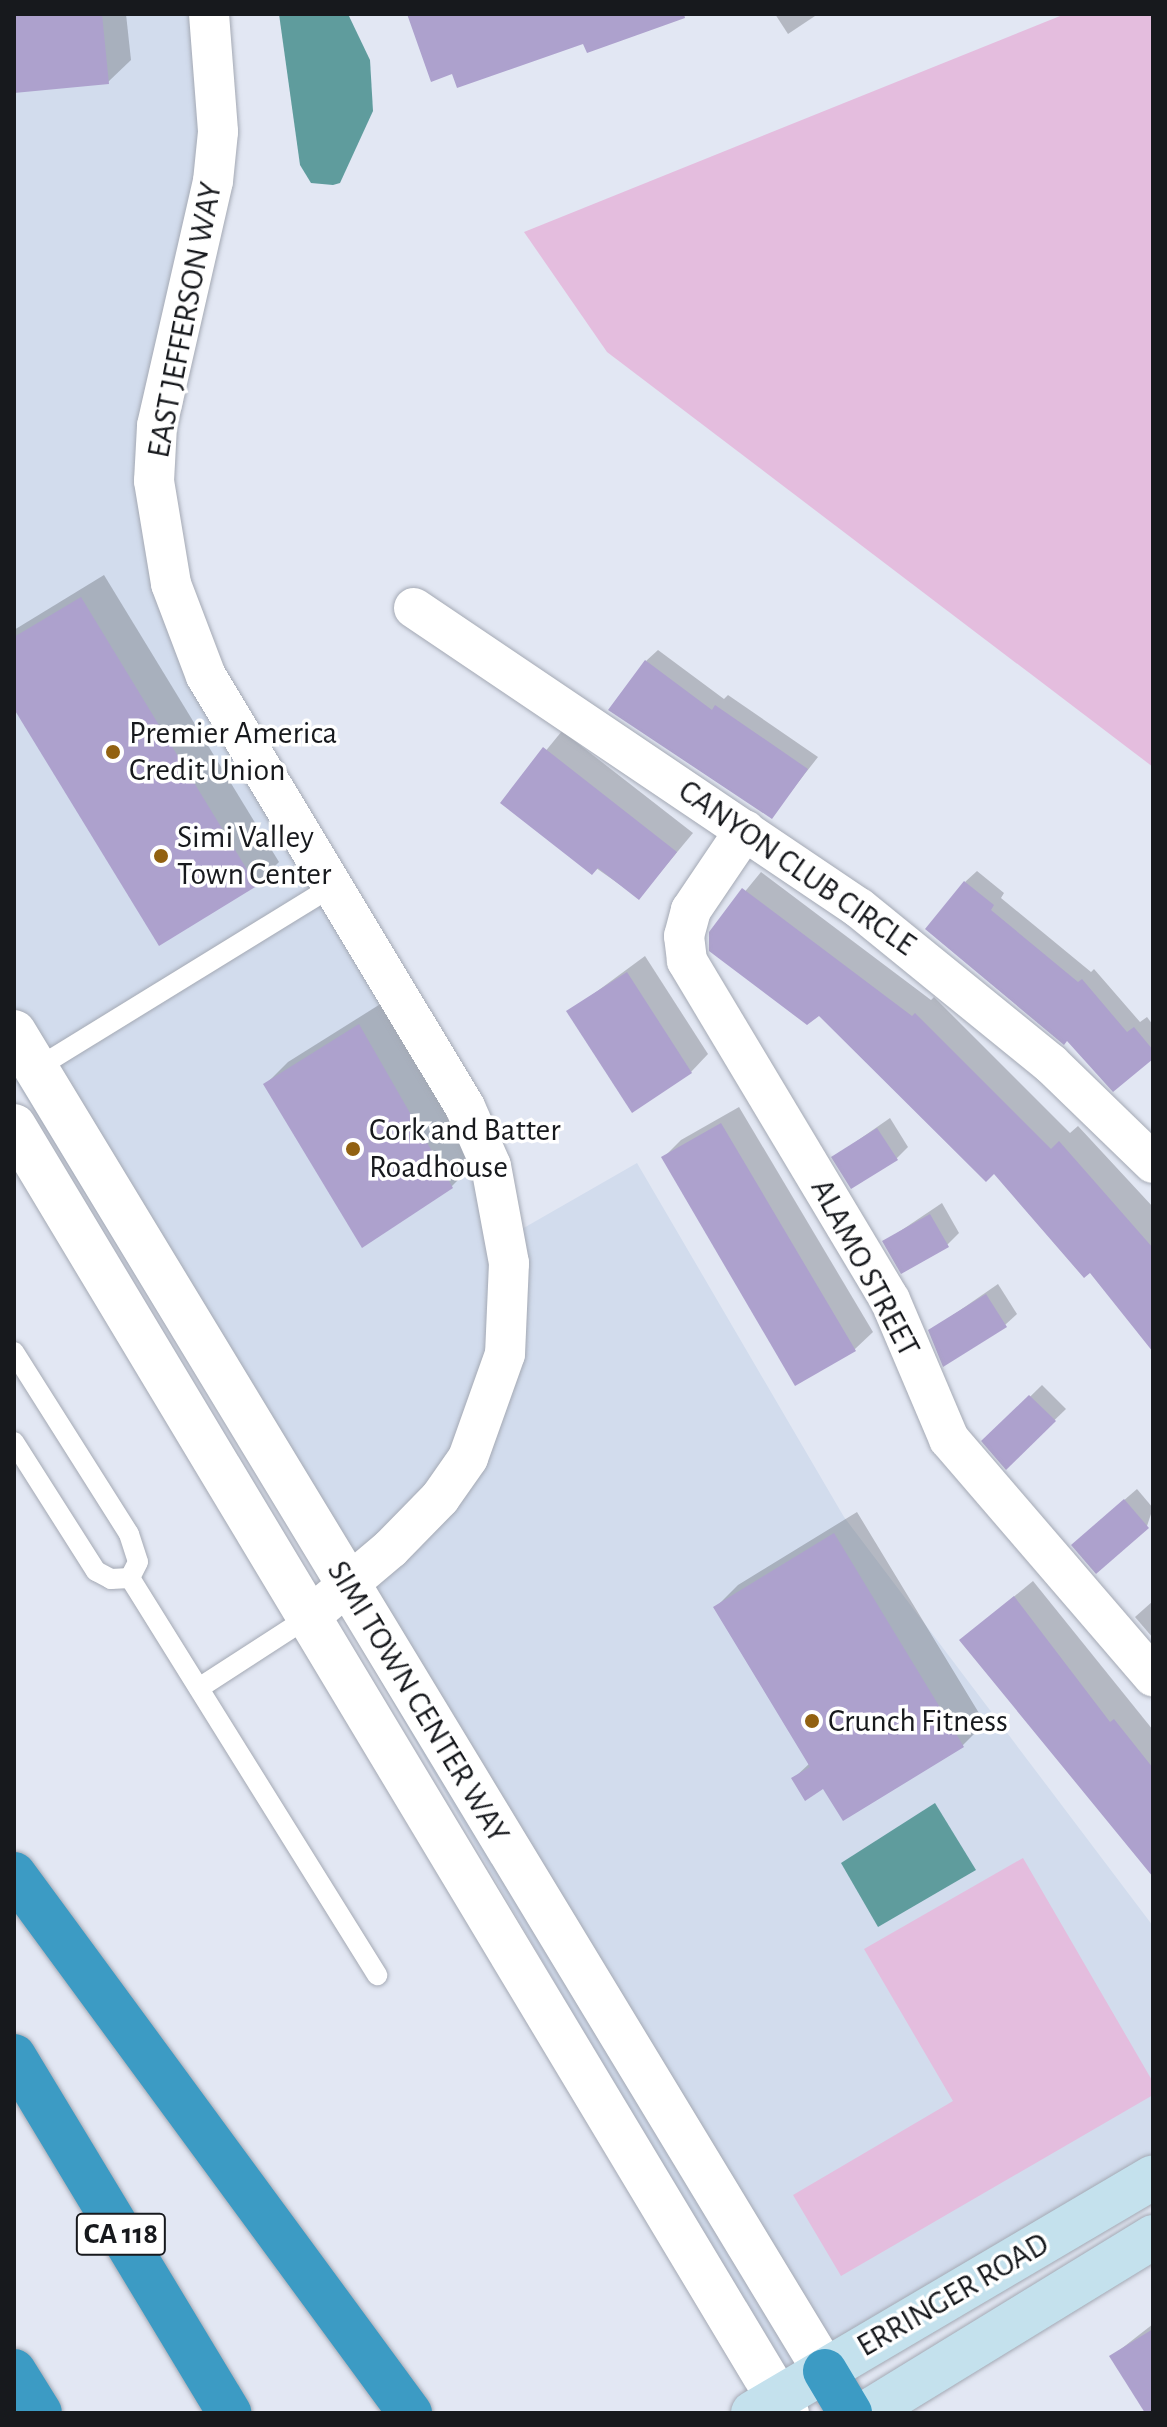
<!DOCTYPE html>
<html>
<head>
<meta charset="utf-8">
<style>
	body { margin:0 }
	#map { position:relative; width:1167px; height:2427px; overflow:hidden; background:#e2e7f3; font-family:"Alegreya Sans",sans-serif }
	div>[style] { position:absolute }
	.built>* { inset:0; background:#d2dced }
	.green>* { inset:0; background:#e4bdde }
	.water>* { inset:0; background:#5f9c9d }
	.shadow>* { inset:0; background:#0003 }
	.building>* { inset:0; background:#ada1cd }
	.roads { filter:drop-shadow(0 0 2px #a4a9b4) drop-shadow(0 0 2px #a4a9b4) }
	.service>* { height:20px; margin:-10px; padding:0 10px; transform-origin:10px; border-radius:10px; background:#fff }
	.minor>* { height:40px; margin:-20px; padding:0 20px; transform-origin:20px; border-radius:20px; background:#fff }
	.tertiary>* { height:44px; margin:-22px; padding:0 22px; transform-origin:22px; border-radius:22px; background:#fff }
	.secondary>* { height:44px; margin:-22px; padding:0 22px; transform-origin:22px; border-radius:22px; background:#c4e1ed }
	.motorway>* { height:44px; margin:-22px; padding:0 22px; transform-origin:22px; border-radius:22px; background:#3c9bc4 }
	.dots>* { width:22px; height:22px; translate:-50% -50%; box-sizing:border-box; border:4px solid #fff; border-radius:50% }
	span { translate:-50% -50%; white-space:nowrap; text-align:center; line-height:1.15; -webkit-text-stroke:7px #fff; paint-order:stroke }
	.shield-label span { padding:2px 6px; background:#fff; border:2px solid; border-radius:6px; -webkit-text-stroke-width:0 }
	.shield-label { font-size:30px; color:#17191d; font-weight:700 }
	.street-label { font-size:32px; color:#17191d }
	.poi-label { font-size:32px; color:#17191d }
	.left { translate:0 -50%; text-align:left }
	.frame { position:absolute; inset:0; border:16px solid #17191d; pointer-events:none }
</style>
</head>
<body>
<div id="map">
	<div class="built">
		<i style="clip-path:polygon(14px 14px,201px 14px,210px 133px,158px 367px,177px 635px,453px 1103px,496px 1244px,637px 1163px,844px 1517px,1153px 1926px,1153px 2156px,786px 2382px,329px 1592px,14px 1078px)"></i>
	</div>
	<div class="green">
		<i style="clip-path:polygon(1065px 14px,1153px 14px,1153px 767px,607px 352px,524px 232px)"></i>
		<i style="clip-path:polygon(1023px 1858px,1153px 2082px,1153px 2095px,841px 2276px,793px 2195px,953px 2101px,864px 1949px)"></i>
	</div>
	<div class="water">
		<i style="clip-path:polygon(279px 14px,348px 14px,370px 60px,373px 111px,340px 183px,333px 185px,311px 183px,300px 165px)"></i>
		<i style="clip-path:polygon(935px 1803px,976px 1870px,878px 1927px,841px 1863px)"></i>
	</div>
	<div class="shadow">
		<i style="clip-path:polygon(14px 14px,126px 14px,131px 60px,108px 82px,14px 91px)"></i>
		<i style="clip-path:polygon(775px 14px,818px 14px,788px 34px)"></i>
		<i style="clip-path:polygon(104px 575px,279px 862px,256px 885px,14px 706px,14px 630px)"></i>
		<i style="clip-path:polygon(658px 650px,724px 699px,728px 695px,818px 757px,771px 817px,646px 661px)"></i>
		<i style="clip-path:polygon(562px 731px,693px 833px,639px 898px,503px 803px)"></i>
		<i style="clip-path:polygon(977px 871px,1004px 893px,1001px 898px,1091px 972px,1094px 969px,1140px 1022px,1147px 1017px,1153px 1025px,1153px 1057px,1114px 1090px,965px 882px)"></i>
		<i style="clip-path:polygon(761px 872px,931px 1000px,934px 997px,1070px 1133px,1078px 1126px,1153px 1207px,1153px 1348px,1090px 1270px,994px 1172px,819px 1013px,711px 933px)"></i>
		<i style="clip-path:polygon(645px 956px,708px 1054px,691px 1072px,569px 1012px)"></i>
		<i style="clip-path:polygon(382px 1003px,475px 1163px,452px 1186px,362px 1246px,266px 1084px,288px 1062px)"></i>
		<i style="clip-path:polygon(739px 1107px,873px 1332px,855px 1349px,796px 1383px,663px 1158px,681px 1140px)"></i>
		<i style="clip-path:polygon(890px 1118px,908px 1147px,896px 1159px,834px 1157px)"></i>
		<i style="clip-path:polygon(942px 1203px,959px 1233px,947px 1245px,884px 1242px)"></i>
		<i style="clip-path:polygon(998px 1284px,1017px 1314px,1005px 1325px,930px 1331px)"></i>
		<i style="clip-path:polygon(1042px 1385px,1066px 1409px,1006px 1467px,984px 1442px)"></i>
		<i style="clip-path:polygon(1137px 1489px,1153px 1508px,1147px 1526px,1085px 1534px)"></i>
		<i style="clip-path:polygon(857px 1512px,985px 1723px,963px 1745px,824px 1786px,794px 1778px,810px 1763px,716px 1607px,738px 1585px)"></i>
		<i style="clip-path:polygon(1033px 1581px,1153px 1730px,1153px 1874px,961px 1640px)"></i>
		<i style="clip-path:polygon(1153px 1601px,1153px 1638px,1135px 1617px)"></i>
		<i style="clip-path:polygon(1153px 2324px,1153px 2404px,1112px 2356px)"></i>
	</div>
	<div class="building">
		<i style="clip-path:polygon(14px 14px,102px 14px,109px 84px,14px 93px)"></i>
		<i style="clip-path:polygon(407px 14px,684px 14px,685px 18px,587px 53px,583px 44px,457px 88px,452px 74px,431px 82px)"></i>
		<i style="clip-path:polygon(81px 597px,257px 886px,159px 946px,14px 709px,14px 637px)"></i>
		<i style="clip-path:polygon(645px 660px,712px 710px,715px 705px,808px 769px,772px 819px,608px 710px)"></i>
		<i style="clip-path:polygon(543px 747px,677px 852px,639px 900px,598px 868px,592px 875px,500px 803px)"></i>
		<i style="clip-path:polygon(964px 881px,994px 905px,991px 910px,1078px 982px,1082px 979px,1127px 1032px,1134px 1027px,1153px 1050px,1153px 1059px,1113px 1092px,1067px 1041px,1064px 1045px,925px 929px)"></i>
		<i style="clip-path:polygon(742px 888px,912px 1016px,915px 1013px,1051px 1149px,1059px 1141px,1153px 1248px,1153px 1352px,1090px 1273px,1084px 1278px,994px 1174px,986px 1182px,819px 1016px,807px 1025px,709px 951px,709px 932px)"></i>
		<i style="clip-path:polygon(627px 972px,692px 1073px,632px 1113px,566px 1011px)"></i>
		<i style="clip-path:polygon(359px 1024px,453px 1188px,362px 1248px,263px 1084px)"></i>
		<i style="clip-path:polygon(721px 1123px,856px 1351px,795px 1386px,661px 1157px)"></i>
		<i style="clip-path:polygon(877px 1128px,898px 1160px,851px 1189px,831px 1157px)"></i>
		<i style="clip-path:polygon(930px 1214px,949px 1247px,901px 1274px,882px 1241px)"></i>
		<i style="clip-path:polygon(986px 1294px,1007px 1327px,943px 1367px,928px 1330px)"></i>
		<i style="clip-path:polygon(1029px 1395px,1056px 1421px,1006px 1470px,981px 1441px)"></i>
		<i style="clip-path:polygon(1124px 1499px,1149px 1528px,1096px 1574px,1071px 1545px)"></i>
		<i style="clip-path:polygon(834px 1533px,964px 1747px,843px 1821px,823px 1789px,805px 1801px,791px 1778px,810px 1767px,713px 1607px)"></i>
		<i style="clip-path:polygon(1014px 1596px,1110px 1722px,1114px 1719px,1153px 1768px,1153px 1877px,959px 1640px)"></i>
		<i style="clip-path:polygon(1153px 2329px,1153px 2413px,1145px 2413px,1109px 2356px)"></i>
	</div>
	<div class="roads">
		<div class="service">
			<i style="left:37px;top:1068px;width:347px;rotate:-31.6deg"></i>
			<i style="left:14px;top:1352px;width:215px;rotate:57.7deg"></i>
			<i style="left:129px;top:1534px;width:29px;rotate:72deg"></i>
			<i style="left:138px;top:1562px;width:18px;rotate:117deg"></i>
			<i style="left:14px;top:1442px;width:153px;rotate:57.6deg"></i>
			<i style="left:96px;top:1571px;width:17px;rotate:28deg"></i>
			<i style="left:111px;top:1579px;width:19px;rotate:-3deg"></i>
			<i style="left:130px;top:1578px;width:468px;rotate:58.1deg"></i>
			<i style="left:199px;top:1688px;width:135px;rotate:-32.9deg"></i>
		</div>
		<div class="minor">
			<i style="left:209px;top:14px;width:118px;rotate:85.6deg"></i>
			<i style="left:218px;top:132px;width:49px;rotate:95.8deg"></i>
			<i style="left:213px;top:181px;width:251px;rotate:102.9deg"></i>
			<i style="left:157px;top:426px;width:55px;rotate:93.1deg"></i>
			<i style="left:154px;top:481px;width:104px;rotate:80.6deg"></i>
			<i style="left:171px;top:584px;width:98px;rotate:69.2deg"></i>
			<i style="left:206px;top:676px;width:503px;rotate:59deg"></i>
			<i style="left:465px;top:1107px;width:64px;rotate:66.2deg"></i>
			<i style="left:491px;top:1166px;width:99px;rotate:79.5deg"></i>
			<i style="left:509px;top:1263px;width:91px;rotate:92.5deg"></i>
			<i style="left:505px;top:1354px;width:110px;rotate:109.6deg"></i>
			<i style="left:468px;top:1458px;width:49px;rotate:125deg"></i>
			<i style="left:440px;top:1498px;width:71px;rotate:134.4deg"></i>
			<i style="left:390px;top:1549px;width:102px;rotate:139.8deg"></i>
			<i style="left:414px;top:608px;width:537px;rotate:33.99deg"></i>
			<i style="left:859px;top:908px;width:247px;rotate:39.1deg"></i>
			<i style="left:1051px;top:1064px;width:142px;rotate:44.1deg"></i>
			<i style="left:745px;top:830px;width:97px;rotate:124deg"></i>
			<i style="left:691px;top:910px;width:27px;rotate:105deg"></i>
			<i style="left:684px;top:936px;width:25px;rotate:83deg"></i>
			<i style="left:687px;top:961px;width:395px;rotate:59.1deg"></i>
			<i style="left:890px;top:1300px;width:151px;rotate:67deg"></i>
			<i style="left:949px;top:1439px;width:313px;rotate:49.3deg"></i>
		</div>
		<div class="tertiary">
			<i style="left:14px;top:1032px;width:1565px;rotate:58.8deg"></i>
			<i style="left:14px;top:1126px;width:1501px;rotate:59.01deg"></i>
		</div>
		<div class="secondary">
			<i style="left:753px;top:2413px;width:464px;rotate:-30.5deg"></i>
			<i style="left:866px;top:2413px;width:337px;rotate:-31.5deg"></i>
		</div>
		<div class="motorway">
			<i style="left:14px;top:1874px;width:669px;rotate:53.7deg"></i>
			<i style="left:14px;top:2056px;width:417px;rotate:58.9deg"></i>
			<i style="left:14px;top:2371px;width:49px;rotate:58.2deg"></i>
			<i style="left:825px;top:2371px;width:49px;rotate:59.2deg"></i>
		</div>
	</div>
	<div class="dots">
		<i style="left:113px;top:752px;background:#926111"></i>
		<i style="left:161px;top:856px;background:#926111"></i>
		<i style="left:353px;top:1149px;background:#926111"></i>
		<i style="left:812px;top:1721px;background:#926111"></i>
	</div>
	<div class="shield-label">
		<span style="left:121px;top:2234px">CA 118</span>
	</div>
	<div class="street-label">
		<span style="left:185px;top:320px;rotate:-79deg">EAST JEFFERSON WAY</span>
		<span style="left:797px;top:868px;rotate:35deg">CANYON CLUB CIRCLE</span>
		<span style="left:865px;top:1268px;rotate:62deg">ALAMO STREET</span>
		<span style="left:418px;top:1702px;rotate:59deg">SIMI TOWN CENTER WAY</span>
		<span style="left:953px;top:2295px;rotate:-30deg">ERRINGER ROAD</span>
	</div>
	<div class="poi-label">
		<span class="left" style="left:129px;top:752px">Premier America<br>Credit Union</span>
		<span class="left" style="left:177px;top:856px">Simi Valley<br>Town Center</span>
		<span class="left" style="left:369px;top:1149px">Cork and Batter<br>Roadhouse</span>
		<span class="left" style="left:828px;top:1721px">Crunch Fitness</span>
	</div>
	<div class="frame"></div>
</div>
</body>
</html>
